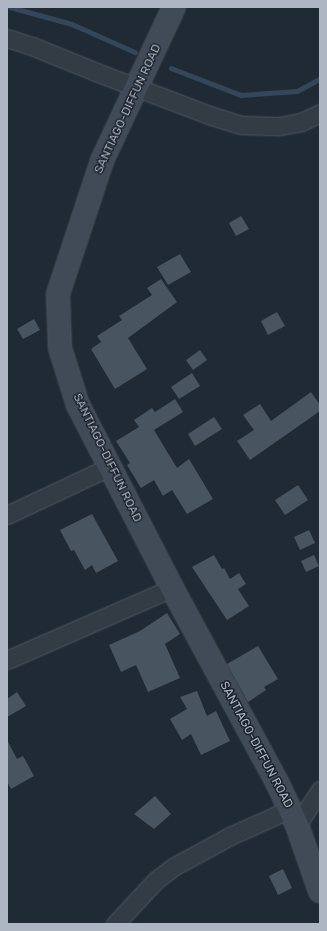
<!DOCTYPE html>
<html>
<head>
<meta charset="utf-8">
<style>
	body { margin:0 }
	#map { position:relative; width:327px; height:931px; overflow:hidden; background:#202a34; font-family:Rubik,sans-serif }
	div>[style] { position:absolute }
	.stream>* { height:4.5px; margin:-2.25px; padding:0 2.25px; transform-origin:2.25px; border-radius:2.25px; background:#34475a }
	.building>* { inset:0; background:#485460 }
	.roads { filter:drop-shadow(0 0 1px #515963) drop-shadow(0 0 1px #515963) }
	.minor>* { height:17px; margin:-8.5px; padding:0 8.5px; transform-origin:8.5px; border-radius:8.5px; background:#333b45 }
	.secondary>* { height:22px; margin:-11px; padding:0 11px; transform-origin:11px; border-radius:11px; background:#414b57 }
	span { translate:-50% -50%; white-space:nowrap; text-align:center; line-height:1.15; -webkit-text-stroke:3px #192029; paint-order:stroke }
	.street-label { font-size:12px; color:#adb6c2 }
	.frame { position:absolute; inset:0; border:8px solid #adb6c2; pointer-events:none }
</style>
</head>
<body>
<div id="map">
	<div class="stream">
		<i style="left:10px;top:7px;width:64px;rotate:15.3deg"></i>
		<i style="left:72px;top:24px;width:69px;rotate:24deg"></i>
		<i style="left:171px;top:68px;width:75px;rotate:21.1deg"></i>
		<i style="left:241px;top:95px;width:56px;rotate:-4.1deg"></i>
		<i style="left:297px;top:91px;width:26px;rotate:-28deg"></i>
	</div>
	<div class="building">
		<i style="clip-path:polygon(241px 216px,249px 229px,236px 236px,229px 223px)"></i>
		<i style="clip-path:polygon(180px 254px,191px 272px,168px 285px,157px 267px)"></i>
		<i style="clip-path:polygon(161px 279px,177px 302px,128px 338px,147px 369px,115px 389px,91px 349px,101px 342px,97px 336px,122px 320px,119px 316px,152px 295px,147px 288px)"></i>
		<i style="clip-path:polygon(277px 312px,285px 326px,268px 335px,261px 321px)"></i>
		<i style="clip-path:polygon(34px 319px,40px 330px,23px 339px,17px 329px)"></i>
		<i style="clip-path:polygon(200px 350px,207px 360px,193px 370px,186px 360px)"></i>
		<i style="clip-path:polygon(192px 373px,200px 386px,179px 399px,171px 387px)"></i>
		<i style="clip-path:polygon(311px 392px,320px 405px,320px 411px,250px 460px,237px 441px,254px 430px,243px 415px,260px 404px,271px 421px)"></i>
		<i style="clip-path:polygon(175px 399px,183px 412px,154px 430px,177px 468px,189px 459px,213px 499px,187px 514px,172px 490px,163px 496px,154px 480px,141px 488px,127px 465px,130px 463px,116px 441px,139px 427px,134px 420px,152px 408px,155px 412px)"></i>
		<i style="clip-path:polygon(214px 417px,222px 429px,195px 446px,188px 434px)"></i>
		<i style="clip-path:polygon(298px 485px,308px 500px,285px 515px,275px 500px)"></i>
		<i style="clip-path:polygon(92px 514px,118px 561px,96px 573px,92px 565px,85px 570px,74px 550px,71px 551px,60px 530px)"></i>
		<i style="clip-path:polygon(309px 530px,315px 543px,300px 550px,294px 537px)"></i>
		<i style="clip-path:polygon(214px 555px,222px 569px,224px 568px,230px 579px,239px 573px,246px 584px,238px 589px,249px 606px,227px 620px,192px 567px)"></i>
		<i style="clip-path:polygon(314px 555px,319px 566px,306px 572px,301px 561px)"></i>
		<i style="clip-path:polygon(167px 613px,180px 634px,165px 644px,180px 678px,148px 692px,136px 665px,121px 672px,109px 645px,140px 631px)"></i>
		<i style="clip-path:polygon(258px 646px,278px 679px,264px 687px,266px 690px,248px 702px,227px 664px)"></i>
		<i style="clip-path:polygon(197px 691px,207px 716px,216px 711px,230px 741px,201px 755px,191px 734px,182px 740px,170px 719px,187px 709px,180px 697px)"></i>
		<i style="clip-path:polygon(17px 692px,26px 706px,7px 717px,7px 699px)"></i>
		<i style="clip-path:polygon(7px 740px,17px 759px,23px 756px,34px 776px,11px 789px,7px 782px)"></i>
		<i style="clip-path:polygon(155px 796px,171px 814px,154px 829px,134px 814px)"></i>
		<i style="clip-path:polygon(283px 869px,292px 888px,278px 895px,269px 876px)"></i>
	</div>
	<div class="roads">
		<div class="minor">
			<i style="left:7px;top:38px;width:26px;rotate:18deg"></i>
			<i style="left:32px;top:46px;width:69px;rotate:22.1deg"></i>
			<i style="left:96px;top:72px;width:124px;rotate:20.8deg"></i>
			<i style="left:212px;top:116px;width:30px;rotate:17deg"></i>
			<i style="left:241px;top:125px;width:38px;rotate:2deg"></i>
			<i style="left:279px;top:126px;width:22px;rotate:-10deg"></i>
			<i style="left:301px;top:122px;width:21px;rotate:-25deg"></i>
			<i style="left:7px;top:515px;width:113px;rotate:-25.2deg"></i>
			<i style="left:7px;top:660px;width:180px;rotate:-23.6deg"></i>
			<i style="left:297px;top:825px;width:42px;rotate:-56.7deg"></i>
			<i style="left:115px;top:924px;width:60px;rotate:-47deg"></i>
			<i style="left:156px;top:880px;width:21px;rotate:-37deg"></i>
			<i style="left:173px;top:867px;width:65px;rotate:-28.5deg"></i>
			<i style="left:230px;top:836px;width:66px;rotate:-24.2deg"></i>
		</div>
		<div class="secondary">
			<i style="left:174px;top:7px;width:170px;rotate:115.1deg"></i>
			<i style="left:102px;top:161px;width:140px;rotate:108.3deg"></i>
			<i style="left:58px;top:294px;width:54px;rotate:87.9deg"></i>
			<i style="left:60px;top:348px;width:60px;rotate:72.5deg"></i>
			<i style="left:78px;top:405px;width:206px;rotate:62.8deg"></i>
			<i style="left:172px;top:588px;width:223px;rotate:61.6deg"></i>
			<i style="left:278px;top:784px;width:45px;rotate:65.1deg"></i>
			<i style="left:297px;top:825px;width:70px;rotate:70.8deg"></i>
		</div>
	</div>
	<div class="street-label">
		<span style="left:128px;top:109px;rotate:-65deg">SANTIAGO-DIFFUN ROAD</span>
		<span style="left:107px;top:458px;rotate:64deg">SANTIAGO-DIFFUN ROAD</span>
		<span style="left:256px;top:745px;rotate:62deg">SANTIAGO-DIFFUN ROAD</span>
	</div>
	<div class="frame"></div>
</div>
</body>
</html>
